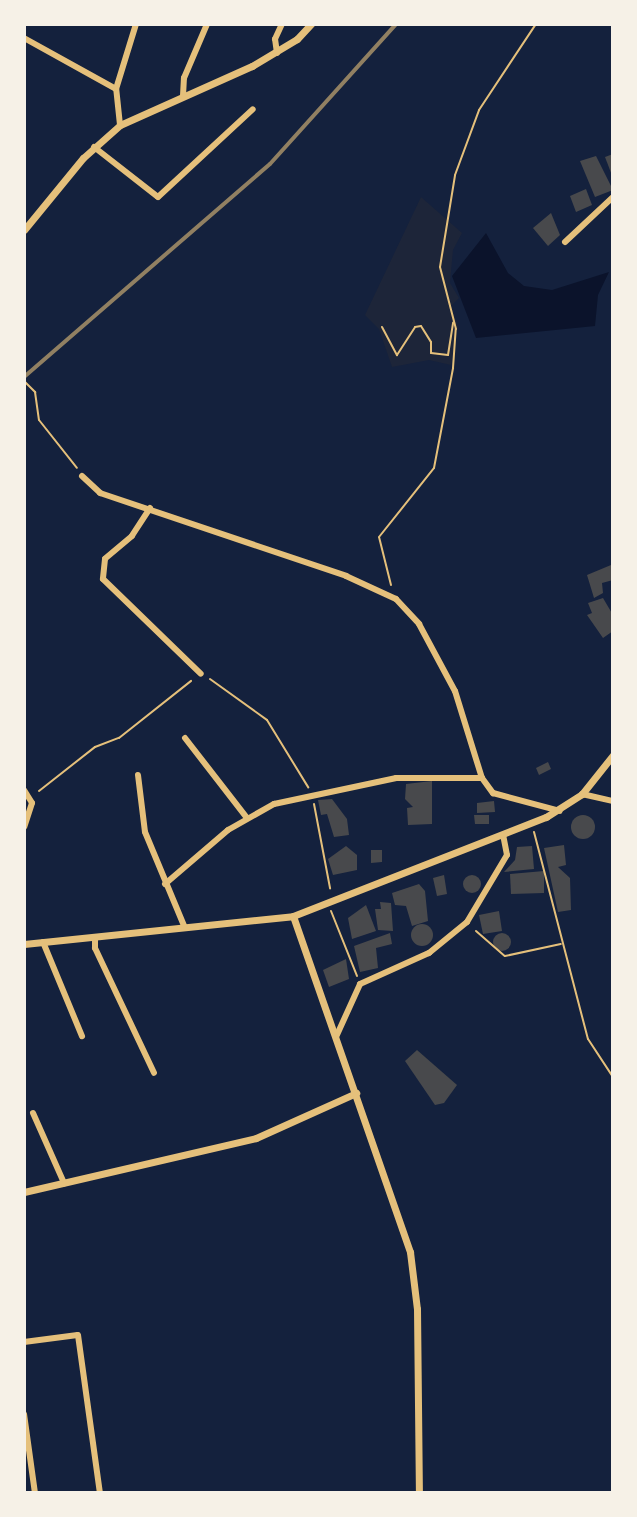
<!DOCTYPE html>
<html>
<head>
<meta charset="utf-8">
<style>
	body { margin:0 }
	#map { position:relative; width:637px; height:1517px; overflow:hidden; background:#14213d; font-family:"Work Sans",sans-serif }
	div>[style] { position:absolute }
	.green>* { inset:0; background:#1d2539 }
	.water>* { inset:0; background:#0b132b }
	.building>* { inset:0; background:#48494c }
	.round { border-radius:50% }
	.path>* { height:2px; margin:-1px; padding:0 1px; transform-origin:1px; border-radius:1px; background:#e5c07b }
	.minor>* { height:6px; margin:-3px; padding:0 3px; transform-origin:3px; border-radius:3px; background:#e5c07b }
	.tertiary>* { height:7px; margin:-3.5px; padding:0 3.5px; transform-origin:3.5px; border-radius:3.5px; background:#e5c07b }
	.rail>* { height:4px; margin:-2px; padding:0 2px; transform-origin:2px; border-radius:2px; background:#918062 }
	span { translate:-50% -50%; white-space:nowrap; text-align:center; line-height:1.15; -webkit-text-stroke:8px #f6f1e7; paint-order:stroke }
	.frame { position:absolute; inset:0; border:26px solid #f6f1e7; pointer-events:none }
</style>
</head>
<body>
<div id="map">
	<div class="green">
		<i style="clip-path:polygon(421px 197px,462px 233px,453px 250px,450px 283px,459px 298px,451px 306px,458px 326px,451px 365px,429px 360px,392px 367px,379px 329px,365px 315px)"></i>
	</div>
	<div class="water">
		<i style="clip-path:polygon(486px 233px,508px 273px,524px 286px,552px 290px,609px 272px,598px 295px,595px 326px,476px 338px,452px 276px)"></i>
	</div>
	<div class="building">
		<i style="clip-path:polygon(613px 154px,613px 178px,605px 157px)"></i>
		<i style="clip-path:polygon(596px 156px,613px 190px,595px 197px,580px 161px)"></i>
		<i style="clip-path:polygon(586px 189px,592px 205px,576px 212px,570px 196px)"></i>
		<i style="clip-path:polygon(551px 213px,560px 235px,548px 246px,533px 228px)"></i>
		<i style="clip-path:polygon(611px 565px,613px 580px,602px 583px,603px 593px,594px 598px,587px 575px)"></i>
		<i style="clip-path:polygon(603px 598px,613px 615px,613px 631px,603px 638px,587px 615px,592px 613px,588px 603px)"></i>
		<i style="clip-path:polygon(548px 762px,551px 769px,539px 775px,536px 768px)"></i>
		<i style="clip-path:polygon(432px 781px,432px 824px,408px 825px,407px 808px,413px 807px,405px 799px,406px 784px)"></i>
		<i style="clip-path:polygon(332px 799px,347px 819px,349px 835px,334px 837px,327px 814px,321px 815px,318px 800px)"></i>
		<i style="clip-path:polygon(494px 801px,495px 812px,477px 813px,477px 803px)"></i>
		<i style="clip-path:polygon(474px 815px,489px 815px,489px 824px,475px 824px)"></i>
		<i class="round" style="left:571px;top:815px;width:24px;height:24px"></i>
		<i style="clip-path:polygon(564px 845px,566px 865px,558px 867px,570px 878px,571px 910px,558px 912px,544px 848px)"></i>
		<i style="clip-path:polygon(346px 846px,357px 855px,357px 870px,333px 875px,328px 859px)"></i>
		<i style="clip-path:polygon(532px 846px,534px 869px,504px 872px,515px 860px,517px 847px)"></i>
		<i style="clip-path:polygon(371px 850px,382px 850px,382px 862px,371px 863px)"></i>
		<i style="clip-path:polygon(544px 871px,544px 893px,511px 894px,510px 874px)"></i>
		<i style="clip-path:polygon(444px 875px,447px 894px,437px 896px,433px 878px)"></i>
		<i class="round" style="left:463px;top:875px;width:18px;height:18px"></i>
		<i style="clip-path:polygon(419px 884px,425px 891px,428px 921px,412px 926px,406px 906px,395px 905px,392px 893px)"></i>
		<i style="clip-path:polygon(380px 902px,391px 903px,393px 931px,378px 930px,375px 909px,381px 909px)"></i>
		<i style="clip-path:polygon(366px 905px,376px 931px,352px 939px,348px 918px)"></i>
		<i style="clip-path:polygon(499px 911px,502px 931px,483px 934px,479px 915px)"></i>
		<i class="round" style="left:411px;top:924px;width:22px;height:22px"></i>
		<i class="round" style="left:493px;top:933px;width:18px;height:18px"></i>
		<i style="clip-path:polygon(390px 933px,392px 944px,376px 948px,378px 968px,360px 972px,354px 946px)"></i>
		<i style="clip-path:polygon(346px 959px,349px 979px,329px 987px,323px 970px)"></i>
		<i style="clip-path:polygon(417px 1050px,457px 1085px,444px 1103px,435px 1105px,405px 1061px)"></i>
	</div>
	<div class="path">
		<i style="left:382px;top:327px;width:32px;rotate:62deg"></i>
		<i style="left:397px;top:355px;width:33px;rotate:-57deg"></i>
		<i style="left:415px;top:327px;width:6px;rotate:-9deg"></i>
		<i style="left:421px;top:326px;width:19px;rotate:58deg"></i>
		<i style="left:431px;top:342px;width:11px;rotate:90deg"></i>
		<i style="left:431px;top:353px;width:17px;rotate:7deg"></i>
		<i style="left:448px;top:355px;width:33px;rotate:-81deg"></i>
		<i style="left:24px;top:381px;width:16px;rotate:45deg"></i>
		<i style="left:35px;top:392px;width:28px;rotate:82deg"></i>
		<i style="left:39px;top:420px;width:61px;rotate:51.6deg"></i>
		<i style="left:391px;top:585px;width:49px;rotate:-104deg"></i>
		<i style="left:379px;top:537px;width:88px;rotate:-51.4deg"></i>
		<i style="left:434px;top:468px;width:102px;rotate:-79.2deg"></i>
		<i style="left:453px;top:368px;width:39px;rotate:-86deg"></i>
		<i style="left:456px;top:329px;width:64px;rotate:-104.5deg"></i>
		<i style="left:440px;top:267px;width:93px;rotate:-80.7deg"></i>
		<i style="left:455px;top:175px;width:69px;rotate:-69.7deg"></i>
		<i style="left:479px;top:110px;width:103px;rotate:-56.5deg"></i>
		<i style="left:210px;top:679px;width:70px;rotate:35.7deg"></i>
		<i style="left:267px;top:720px;width:79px;rotate:58.5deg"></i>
		<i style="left:39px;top:791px;width:71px;rotate:-38.2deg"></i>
		<i style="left:95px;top:747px;width:26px;rotate:-21deg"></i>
		<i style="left:119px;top:738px;width:92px;rotate:-38.4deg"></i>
		<i style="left:314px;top:804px;width:86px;rotate:79.2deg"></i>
		<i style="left:534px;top:832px;width:214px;rotate:75.4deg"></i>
		<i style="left:588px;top:1039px;width:45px;rotate:56.7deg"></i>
		<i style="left:331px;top:911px;width:70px;rotate:68.2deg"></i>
		<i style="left:476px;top:931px;width:38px;rotate:41deg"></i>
		<i style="left:505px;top:956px;width:57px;rotate:-12.1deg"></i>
	</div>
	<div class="minor">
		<i style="left:24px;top:38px;width:105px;rotate:29deg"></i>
		<i style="left:277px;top:53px;width:14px;rotate:-98deg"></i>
		<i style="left:275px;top:39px;width:17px;rotate:-65deg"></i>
		<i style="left:183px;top:96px;width:18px;rotate:-87deg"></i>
		<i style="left:184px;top:78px;width:59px;rotate:-66.9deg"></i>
		<i style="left:120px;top:125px;width:36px;rotate:-96deg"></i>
		<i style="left:116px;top:89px;width:68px;rotate:-72.9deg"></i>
		<i style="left:94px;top:147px;width:81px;rotate:38deg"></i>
		<i style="left:158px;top:197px;width:129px;rotate:-42.8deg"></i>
		<i style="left:565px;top:242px;width:66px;rotate:-43.2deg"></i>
		<i style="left:82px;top:476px;width:25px;rotate:43deg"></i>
		<i style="left:100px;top:493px;width:260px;rotate:18.6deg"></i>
		<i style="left:346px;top:576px;width:55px;rotate:24.7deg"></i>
		<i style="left:396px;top:599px;width:34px;rotate:47deg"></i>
		<i style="left:419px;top:624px;width:76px;rotate:61.8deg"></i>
		<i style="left:455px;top:691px;width:91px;rotate:72.8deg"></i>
		<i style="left:482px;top:778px;width:19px;rotate:54deg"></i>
		<i style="left:493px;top:793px;width:69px;rotate:15deg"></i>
		<i style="left:150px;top:508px;width:33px;rotate:123deg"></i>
		<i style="left:132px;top:536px;width:35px;rotate:140deg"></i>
		<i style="left:105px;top:559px;width:20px;rotate:96deg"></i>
		<i style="left:103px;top:579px;width:136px;rotate:44.1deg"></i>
		<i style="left:185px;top:738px;width:101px;rotate:52.2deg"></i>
		<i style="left:138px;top:775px;width:57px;rotate:83deg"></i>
		<i style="left:145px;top:832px;width:104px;rotate:67.4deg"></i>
		<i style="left:24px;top:790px;width:15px;rotate:58deg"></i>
		<i style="left:32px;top:803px;width:25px;rotate:108deg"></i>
		<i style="left:582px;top:794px;width:32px;rotate:13deg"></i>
		<i style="left:165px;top:884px;width:83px;rotate:-40.6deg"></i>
		<i style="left:228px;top:830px;width:53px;rotate:-29.5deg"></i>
		<i style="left:274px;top:804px;width:125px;rotate:-12deg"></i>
		<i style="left:396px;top:778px;width:86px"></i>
		<i style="left:95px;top:937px;width:11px;rotate:90deg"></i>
		<i style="left:95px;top:948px;width:138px;rotate:64.7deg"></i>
		<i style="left:43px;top:942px;width:102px;rotate:67.5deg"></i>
		<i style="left:336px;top:1037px;width:58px;rotate:-65.6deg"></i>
		<i style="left:360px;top:984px;width:76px;rotate:-24.2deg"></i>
		<i style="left:429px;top:953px;width:49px;rotate:-39.2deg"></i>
		<i style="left:467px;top:922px;width:78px;rotate:-59.2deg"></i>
		<i style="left:507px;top:855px;width:20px;rotate:-101deg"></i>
		<i style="left:33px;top:1113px;width:77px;rotate:66.1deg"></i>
		<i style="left:24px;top:1342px;width:54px;rotate:-7.4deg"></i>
		<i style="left:78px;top:1335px;width:160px;rotate:82.1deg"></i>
		<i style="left:24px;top:1414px;width:80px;rotate:82.1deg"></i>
	</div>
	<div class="tertiary">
		<i style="left:24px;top:230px;width:93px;rotate:-50.7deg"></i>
		<i style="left:83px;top:158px;width:50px;rotate:-41.7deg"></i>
		<i style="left:120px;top:125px;width:145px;rotate:-24.1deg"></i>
		<i style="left:252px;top:66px;width:52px;rotate:-31deg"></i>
		<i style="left:297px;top:39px;width:21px;rotate:-47deg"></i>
		<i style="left:293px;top:916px;width:356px;rotate:70.8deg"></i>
		<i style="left:410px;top:1252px;width:57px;rotate:83deg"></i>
		<i style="left:417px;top:1309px;width:184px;rotate:89.4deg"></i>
		<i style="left:24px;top:944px;width:270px;rotate:-5.9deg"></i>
		<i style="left:293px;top:916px;width:272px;rotate:-21.4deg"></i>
		<i style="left:546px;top:817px;width:43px;rotate:-32.6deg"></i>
		<i style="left:582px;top:794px;width:50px;rotate:-51.5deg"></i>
		<i style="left:24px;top:1192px;width:238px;rotate:-13.1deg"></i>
		<i style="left:256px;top:1138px;width:110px;rotate:-24.2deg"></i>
	</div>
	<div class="rail">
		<i style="left:24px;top:377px;width:325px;rotate:-40.9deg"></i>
		<i style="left:270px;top:164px;width:188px;rotate:-48deg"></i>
	</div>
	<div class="frame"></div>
</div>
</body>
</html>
